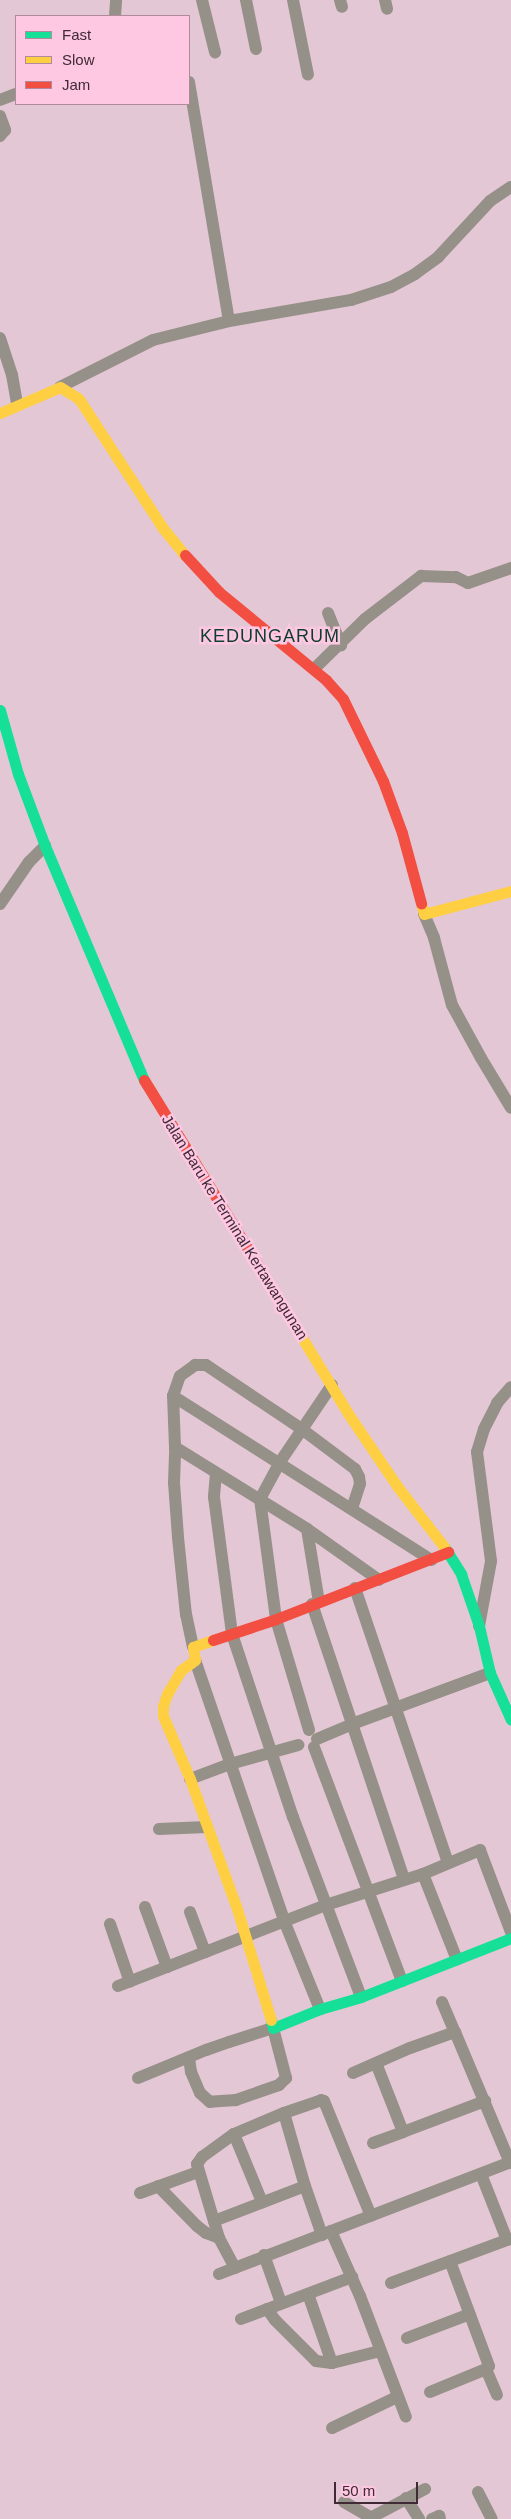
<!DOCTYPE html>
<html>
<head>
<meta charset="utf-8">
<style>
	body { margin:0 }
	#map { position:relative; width:511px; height:2519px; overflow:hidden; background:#e3c7d5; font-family:Helvetica,sans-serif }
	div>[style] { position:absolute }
	.street>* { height:12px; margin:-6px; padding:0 6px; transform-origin:6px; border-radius:6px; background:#969188 }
	.fast>* { height:11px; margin:-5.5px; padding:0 5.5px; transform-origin:5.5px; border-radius:5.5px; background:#16e098 }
	.slow>* { height:11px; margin:-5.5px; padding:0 5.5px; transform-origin:5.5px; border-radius:5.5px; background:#ffcf43 }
	.jam>* { height:11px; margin:-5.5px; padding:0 5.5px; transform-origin:5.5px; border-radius:5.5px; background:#f24e42 }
	span { translate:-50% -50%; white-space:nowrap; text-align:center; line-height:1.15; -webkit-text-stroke:5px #fec7e2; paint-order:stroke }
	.street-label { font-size:15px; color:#3f2a35 }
	.quarter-label { font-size:18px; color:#0b3e2e; letter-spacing:1px }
	.legend { position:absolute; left:15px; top:15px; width:175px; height:90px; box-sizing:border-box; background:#fec7e2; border:1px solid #b2889d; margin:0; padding:6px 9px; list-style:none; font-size:15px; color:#3f2a35 }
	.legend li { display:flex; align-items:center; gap:10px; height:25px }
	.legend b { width:25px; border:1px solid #b2889d }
	.scale { position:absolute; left:334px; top:2482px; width:84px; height:22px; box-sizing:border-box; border:2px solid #3f2a35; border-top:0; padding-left:6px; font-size:15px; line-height:18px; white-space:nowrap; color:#3f2a35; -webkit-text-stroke:4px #fec7e2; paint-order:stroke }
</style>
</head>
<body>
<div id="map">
	<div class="street">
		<i style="left:202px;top:0;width:54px;rotate:76deg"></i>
		<i style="left:246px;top:0;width:50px;rotate:78.5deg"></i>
		<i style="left:293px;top:0;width:76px;rotate:78.7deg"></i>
		<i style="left:340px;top:0;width:7px;rotate:74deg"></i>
		<i style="left:385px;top:0;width:9px;rotate:77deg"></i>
		<i style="left:115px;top:16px;width:16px;rotate:-86deg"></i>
		<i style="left:189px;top:82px;width:242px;rotate:80.5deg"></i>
		<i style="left:0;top:100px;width:17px;rotate:-21deg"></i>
		<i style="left:0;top:116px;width:15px;rotate:70deg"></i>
		<i style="left:5px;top:130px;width:8px;rotate:130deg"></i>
		<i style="left:0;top:338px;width:39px;rotate:72deg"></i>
		<i style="left:12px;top:375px;width:29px;rotate:80deg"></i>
		<i style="left:60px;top:387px;width:104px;rotate:-26.8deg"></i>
		<i style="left:153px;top:340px;width:78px;rotate:-14deg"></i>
		<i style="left:229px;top:321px;width:124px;rotate:-9.8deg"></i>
		<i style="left:351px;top:300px;width:42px;rotate:-18deg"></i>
		<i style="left:391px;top:287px;width:27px;rotate:-28deg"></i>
		<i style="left:415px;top:274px;width:29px;rotate:-36deg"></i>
		<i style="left:438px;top:257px;width:76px;rotate:-47.1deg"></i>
		<i style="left:490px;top:201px;width:25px;rotate:-34deg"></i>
		<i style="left:328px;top:613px;width:35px;rotate:68deg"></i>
		<i style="left:314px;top:669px;width:71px;rotate:-44.4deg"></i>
		<i style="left:365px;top:619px;width:71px;rotate:-37.5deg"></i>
		<i style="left:421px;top:576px;width:35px;rotate:2deg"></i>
		<i style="left:456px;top:577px;width:13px;rotate:27deg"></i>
		<i style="left:468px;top:583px;width:46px;rotate:-19.2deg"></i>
		<i style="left:0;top:904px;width:51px;rotate:-55.4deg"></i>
		<i style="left:29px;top:862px;width:23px;rotate:-45deg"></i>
		<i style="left:424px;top:914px;width:26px;rotate:67deg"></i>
		<i style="left:434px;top:938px;width:69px;rotate:75deg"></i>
		<i style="left:452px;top:1005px;width:60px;rotate:61.3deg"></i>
		<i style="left:481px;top:1058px;width:58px;rotate:59deg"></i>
		<i style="left:173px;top:1396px;width:306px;rotate:32.4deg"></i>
		<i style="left:175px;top:1447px;width:51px;rotate:-92.2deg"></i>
		<i style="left:173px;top:1396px;width:21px;rotate:-71deg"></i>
		<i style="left:180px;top:1376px;width:19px;rotate:-36deg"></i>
		<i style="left:195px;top:1365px;width:11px"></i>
		<i style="left:206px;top:1365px;width:117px;rotate:33.8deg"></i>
		<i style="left:303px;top:1430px;width:65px;rotate:36.9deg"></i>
		<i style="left:355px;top:1469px;width:9px;rotate:63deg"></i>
		<i style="left:359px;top:1477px;width:7px;rotate:82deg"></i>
		<i style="left:360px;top:1484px;width:26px;rotate:108deg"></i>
		<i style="left:216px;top:1473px;width:24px;rotate:95deg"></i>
		<i style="left:214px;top:1497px;width:138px;rotate:82.5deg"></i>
		<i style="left:232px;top:1634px;width:193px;rotate:71.6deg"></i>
		<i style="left:293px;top:1817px;width:192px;rotate:69.3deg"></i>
		<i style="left:307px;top:1529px;width:74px;rotate:80.7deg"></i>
		<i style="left:355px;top:1588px;width:289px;rotate:71.3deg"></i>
		<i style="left:312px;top:1604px;width:290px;rotate:71.5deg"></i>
		<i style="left:479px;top:1626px;width:66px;rotate:-79.5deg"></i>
		<i style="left:491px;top:1561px;width:110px;rotate:-97.3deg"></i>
		<i style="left:477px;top:1452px;width:24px;rotate:-73deg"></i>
		<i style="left:484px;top:1429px;width:29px;rotate:-63deg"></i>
		<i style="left:497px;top:1403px;width:21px;rotate:-49deg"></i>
		<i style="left:193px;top:1647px;width:33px;rotate:-102deg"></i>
		<i style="left:186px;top:1615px;width:78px;rotate:-95.9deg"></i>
		<i style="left:178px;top:1537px;width:54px;rotate:-94.2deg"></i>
		<i style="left:174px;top:1483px;width:36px;rotate:-88deg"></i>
		<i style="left:175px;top:1447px;width:155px;rotate:31.8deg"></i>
		<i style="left:307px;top:1529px;width:88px;rotate:35.3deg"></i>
		<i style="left:195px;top:1660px;width:278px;rotate:71.1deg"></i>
		<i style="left:285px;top:1923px;width:93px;rotate:67.9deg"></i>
		<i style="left:309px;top:1730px;width:116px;rotate:-106.6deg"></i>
		<i style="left:276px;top:1619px;width:121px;rotate:-97.6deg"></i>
		<i style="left:260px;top:1499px;width:42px;rotate:-61.6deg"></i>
		<i style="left:280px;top:1462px;width:93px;rotate:-56deg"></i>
		<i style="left:317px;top:1739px;width:38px;rotate:-23deg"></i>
		<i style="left:352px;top:1724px;width:147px;rotate:-20.3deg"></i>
		<i style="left:314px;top:1747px;width:250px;rotate:69.4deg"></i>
		<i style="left:190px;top:1779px;width:43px;rotate:-20.6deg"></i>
		<i style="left:230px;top:1764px;width:71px;rotate:-15.6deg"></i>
		<i style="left:159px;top:1829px;width:48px;rotate:-2.4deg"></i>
		<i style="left:423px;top:1874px;width:92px;rotate:68.4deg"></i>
		<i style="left:145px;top:1907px;width:64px;rotate:69.9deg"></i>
		<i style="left:190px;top:1912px;width:43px;rotate:69.4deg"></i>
		<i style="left:110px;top:1924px;width:61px;rotate:71deg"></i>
		<i style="left:118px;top:1986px;width:223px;rotate:-21.3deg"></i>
		<i style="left:326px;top:1905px;width:102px;rotate:-17.7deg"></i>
		<i style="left:423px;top:1874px;width:62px;rotate:-22.8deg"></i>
		<i style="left:480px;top:1850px;width:88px;rotate:69.3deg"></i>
		<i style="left:442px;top:2002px;width:33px;rotate:67deg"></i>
		<i style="left:376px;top:2063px;width:74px;rotate:68.6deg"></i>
		<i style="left:403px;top:2132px;width:88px;rotate:-20.7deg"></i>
		<i style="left:353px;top:2073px;width:62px;rotate:-23.7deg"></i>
		<i style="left:410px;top:2048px;width:48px;rotate:-19.6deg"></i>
		<i style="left:455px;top:2032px;width:142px;rotate:67.2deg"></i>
		<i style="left:138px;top:2078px;width:74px;rotate:-22.4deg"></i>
		<i style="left:206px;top:2050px;width:24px;rotate:-19deg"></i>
		<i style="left:229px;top:2042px;width:46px;rotate:-17.7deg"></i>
		<i style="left:273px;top:2028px;width:52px;rotate:75.4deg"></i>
		<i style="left:286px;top:2078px;width:10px;rotate:135deg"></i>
		<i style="left:279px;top:2085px;width:46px;rotate:160.8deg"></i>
		<i style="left:236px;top:2100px;width:26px;rotate:176deg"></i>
		<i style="left:210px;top:2102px;width:13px;rotate:-138deg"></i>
		<i style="left:200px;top:2093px;width:23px;rotate:-113deg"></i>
		<i style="left:191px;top:2072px;width:15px;rotate:-98deg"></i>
		<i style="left:284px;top:2113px;width:76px;rotate:74deg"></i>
		<i style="left:305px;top:2186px;width:52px;rotate:70.9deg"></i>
		<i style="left:234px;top:2134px;width:74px;rotate:67.6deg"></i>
		<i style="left:373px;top:2143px;width:32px;rotate:-20deg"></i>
		<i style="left:158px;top:2186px;width:56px;rotate:45.7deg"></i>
		<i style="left:197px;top:2226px;width:11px;rotate:38deg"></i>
		<i style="left:206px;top:2233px;width:14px;rotate:21deg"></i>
		<i style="left:140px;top:2193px;width:62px;rotate:-19.9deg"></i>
		<i style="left:214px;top:2221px;width:97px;rotate:-21deg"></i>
		<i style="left:331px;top:2231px;width:71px;rotate:66deg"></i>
		<i style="left:360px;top:2296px;width:129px;rotate:69.2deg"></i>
		<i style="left:264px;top:2255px;width:51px;rotate:70.5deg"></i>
		<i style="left:235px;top:2268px;width:34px;rotate:-118deg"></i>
		<i style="left:219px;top:2238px;width:77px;rotate:-106.6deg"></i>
		<i style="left:197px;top:2164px;width:9px;rotate:-54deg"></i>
		<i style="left:202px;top:2157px;width:39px;rotate:-36deg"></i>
		<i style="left:234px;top:2134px;width:54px;rotate:-22.8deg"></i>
		<i style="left:284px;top:2113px;width:39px;rotate:-19deg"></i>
		<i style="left:321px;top:2100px;width:3px;rotate:18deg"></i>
		<i style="left:324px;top:2101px;width:124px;rotate:67.8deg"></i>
		<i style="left:219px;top:2274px;width:313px;rotate:-21deg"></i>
		<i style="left:391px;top:2283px;width:124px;rotate:-20.3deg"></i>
		<i style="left:507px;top:2240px;width:71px;rotate:-111.5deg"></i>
		<i style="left:308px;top:2294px;width:73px;rotate:70.8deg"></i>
		<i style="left:267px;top:2309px;width:14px;rotate:54deg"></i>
		<i style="left:275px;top:2320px;width:58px;rotate:45deg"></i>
		<i style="left:316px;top:2361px;width:16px;rotate:7deg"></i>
		<i style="left:332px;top:2363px;width:49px;rotate:-14deg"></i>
		<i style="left:241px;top:2319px;width:119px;rotate:-20.7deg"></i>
		<i style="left:407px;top:2338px;width:67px;rotate:-20.9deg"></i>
		<i style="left:486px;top:2369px;width:28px;rotate:67deg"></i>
		<i style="left:430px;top:2392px;width:61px;rotate:-22.3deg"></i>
		<i style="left:486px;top:2369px;width:4px;rotate:-45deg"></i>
		<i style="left:489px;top:2366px;width:112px;rotate:-110.4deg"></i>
		<i style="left:332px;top:2428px;width:72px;rotate:-25.5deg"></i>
		<i style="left:478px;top:2492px;width:30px;rotate:63deg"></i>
		<i style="left:406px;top:2498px;width:25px;rotate:58deg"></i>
		<i style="left:344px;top:2502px;width:34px;rotate:30deg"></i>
		<i style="left:372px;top:2517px;width:60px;rotate:-27.8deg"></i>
		<i style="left:432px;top:2519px;width:8px;rotate:-23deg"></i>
		<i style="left:439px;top:2516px;width:3px;rotate:72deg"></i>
	</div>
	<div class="fast">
		<i style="left:0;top:710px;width:66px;rotate:74.3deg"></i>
		<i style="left:18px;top:774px;width:77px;rotate:69.4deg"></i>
		<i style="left:45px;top:846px;width:254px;rotate:67.1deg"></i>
		<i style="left:445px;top:1548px;width:31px;rotate:58deg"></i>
		<i style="left:461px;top:1574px;width:55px;rotate:70.9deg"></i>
		<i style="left:479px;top:1626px;width:48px;rotate:76.8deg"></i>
		<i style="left:490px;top:1673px;width:51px;rotate:65.9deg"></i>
		<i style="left:271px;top:2020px;width:8px;rotate:76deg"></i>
		<i style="left:273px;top:2028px;width:51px;rotate:-22deg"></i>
		<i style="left:320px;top:2009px;width:43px;rotate:-16.3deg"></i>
		<i style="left:361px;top:1997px;width:161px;rotate:-21.5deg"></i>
	</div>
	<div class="slow">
		<i style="left:0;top:413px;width:65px;rotate:-23.4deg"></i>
		<i style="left:60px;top:387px;width:22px;rotate:32deg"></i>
		<i style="left:79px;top:399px;width:153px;rotate:57deg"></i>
		<i style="left:162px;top:527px;width:36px;rotate:51deg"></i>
		<i style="left:421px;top:903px;width:11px;rotate:75deg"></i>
		<i style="left:424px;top:914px;width:90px;rotate:-14.8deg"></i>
		<i style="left:262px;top:1272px;width:167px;rotate:58.7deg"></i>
		<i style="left:349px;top:1415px;width:86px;rotate:55.9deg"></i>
		<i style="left:397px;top:1486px;width:78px;rotate:52.3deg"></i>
		<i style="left:213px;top:1640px;width:21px;rotate:161deg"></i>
		<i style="left:193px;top:1647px;width:13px;rotate:81deg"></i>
		<i style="left:195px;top:1660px;width:17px;rotate:144deg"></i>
		<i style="left:181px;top:1670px;width:28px;rotate:120deg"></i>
		<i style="left:167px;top:1694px;width:13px;rotate:108deg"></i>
		<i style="left:163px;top:1706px;width:10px;rotate:90deg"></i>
		<i style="left:163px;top:1716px;width:69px;rotate:66.8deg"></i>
		<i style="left:190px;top:1779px;width:138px;rotate:70.1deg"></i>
		<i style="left:237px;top:1909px;width:116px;rotate:73deg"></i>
	</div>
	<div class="jam">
		<i style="left:185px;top:555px;width:50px;rotate:47.4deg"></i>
		<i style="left:219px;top:592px;width:139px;rotate:39.4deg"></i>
		<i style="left:326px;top:680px;width:25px;rotate:48deg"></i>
		<i style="left:343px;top:699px;width:91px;rotate:64deg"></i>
		<i style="left:383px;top:781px;width:55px;rotate:69.9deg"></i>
		<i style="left:402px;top:833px;width:73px;rotate:74.8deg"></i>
		<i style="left:144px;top:1080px;width:225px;rotate:58.4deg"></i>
		<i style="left:213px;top:1640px;width:66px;rotate:-18.4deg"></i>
		<i style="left:276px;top:1619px;width:185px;rotate:-21.3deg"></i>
	</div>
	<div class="street-label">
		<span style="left:235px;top:1227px;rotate:58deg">Jalan Baru ke Terminal Kertawangunan</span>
	</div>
	<div class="quarter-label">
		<span style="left:270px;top:636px">KEDUNGARUM</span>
	</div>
	<ul class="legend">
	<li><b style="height:6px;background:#16e098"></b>Fast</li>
	<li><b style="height:6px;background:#ffcf43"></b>Slow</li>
	<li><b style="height:6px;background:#f24e42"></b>Jam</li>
	</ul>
	<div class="scale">50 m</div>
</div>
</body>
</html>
